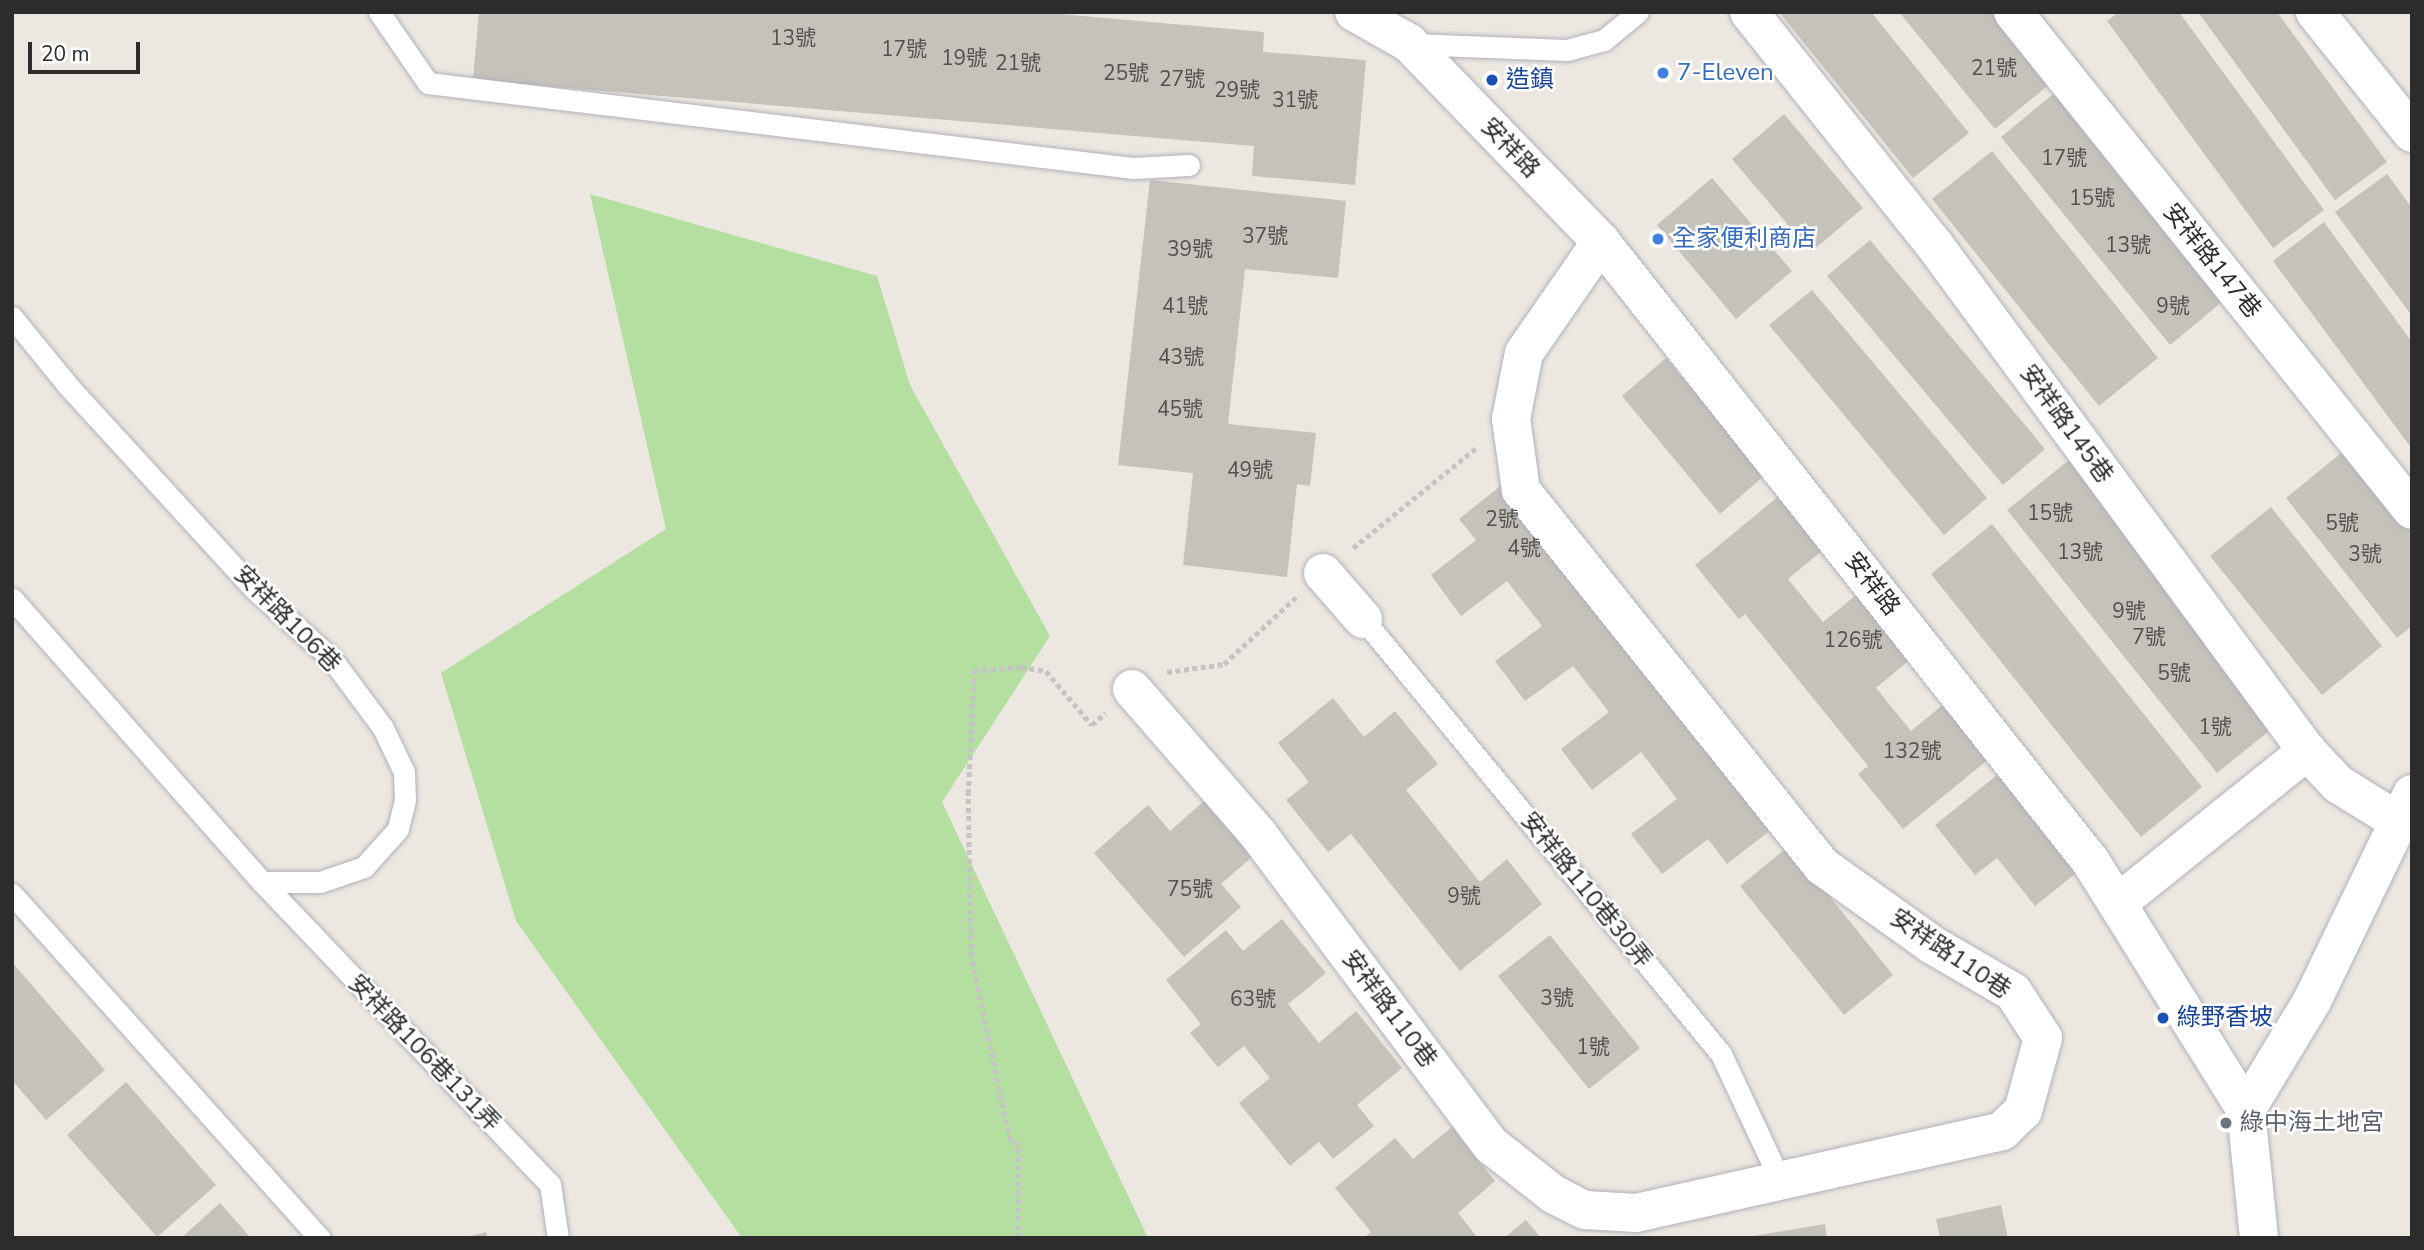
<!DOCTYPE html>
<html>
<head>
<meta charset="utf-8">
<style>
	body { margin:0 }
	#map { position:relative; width:2424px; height:1250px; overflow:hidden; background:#ece7e0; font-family:"Nunito Sans","Noto Sans TC",sans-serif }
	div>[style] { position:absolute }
	.green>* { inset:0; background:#b5dea1 }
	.building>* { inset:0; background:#c5c1bb }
	.path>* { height:4.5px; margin-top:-2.25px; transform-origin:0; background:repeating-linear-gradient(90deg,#c4c4c4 0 5px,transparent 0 8.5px) }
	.roads { filter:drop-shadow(0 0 2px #b0b1bb) drop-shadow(0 0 2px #b0b1bb) }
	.lane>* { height:21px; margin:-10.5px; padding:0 10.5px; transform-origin:10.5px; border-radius:10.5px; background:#fff }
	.street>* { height:38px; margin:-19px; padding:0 19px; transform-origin:19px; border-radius:19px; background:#fff }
	.secondary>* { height:38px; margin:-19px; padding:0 19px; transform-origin:19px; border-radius:19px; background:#fff }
	.dots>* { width:19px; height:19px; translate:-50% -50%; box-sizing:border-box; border:4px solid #fff; border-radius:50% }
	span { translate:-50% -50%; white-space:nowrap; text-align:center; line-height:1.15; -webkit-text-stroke:5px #fff; paint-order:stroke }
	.number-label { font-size:21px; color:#525150 }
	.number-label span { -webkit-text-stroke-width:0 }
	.shop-label { font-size:24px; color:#366cbe }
	.left { translate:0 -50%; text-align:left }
	.transit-label { font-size:24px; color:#164399 }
	.street-label { font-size:24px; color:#2c2c2c }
	.worship-label { font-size:24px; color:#5b616d }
	.frame { position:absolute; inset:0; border:14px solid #2c2c2c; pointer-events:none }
	.scale { position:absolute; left:28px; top:42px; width:112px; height:32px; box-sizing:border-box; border:4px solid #2c2c2c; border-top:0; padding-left:9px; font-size:21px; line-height:24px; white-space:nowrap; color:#2c2c2c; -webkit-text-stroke:5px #fff; paint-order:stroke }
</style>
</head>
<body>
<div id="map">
	<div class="green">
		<i style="clip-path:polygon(590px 194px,877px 276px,910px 385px,1050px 636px,942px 802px,1148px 1238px,742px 1238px,516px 921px,441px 673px,666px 529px)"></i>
	</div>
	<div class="building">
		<i style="clip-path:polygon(479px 12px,1037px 12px,1264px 32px,1263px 52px,1366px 60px,1355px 185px,1252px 176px,1254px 146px,473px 80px)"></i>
		<i style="clip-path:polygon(1779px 12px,1871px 12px,1969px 133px,1913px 178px)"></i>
		<i style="clip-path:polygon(1899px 12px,2002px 12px,2056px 79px,1995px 129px)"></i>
		<i style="clip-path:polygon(2119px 12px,2179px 12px,2324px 210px,2273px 248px,2107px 21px)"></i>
		<i style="clip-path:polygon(2198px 12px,2277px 12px,2387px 162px,2335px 200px)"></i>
		<i style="clip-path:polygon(2062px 87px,2121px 161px,2113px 168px,2222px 302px,2170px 345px,2001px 137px)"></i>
		<i style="clip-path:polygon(1784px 114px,1863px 208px,1811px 252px,1732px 159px)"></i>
		<i style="clip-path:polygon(1992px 151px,2158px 358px,2099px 406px,1932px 199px)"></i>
		<i style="clip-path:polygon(2387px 174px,2412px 208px,2412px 316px,2335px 212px)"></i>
		<i style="clip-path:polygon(1712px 178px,1792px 271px,1736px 319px,1657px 225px)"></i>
		<i style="clip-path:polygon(1150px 180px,1346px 201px,1338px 278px,1245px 269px,1228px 424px,1316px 433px,1310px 486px,1297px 484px,1287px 577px,1183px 565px,1193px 473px,1118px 465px)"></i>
		<i style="clip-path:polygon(2324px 222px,2412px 342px,2412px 449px,2273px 261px)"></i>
		<i style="clip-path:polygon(1870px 240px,2045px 449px,2003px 485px,1827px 276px)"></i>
		<i style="clip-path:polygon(1812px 290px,1987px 498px,1944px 535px,1769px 325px)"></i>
		<i style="clip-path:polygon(1666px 358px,1764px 476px,1720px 514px,1622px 396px)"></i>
		<i style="clip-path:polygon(2346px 449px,2412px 531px,2412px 626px,2397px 638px,2286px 498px)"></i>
		<i style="clip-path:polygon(2069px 460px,2279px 723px,2217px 773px,2007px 510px)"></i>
		<i style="clip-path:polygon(1508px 480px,1776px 826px,1727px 864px,1708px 839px,1662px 874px,1631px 834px,1677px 799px,1641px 752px,1592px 790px,1561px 749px,1609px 712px,1573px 666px,1525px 701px,1495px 661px,1542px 626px,1507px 581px,1461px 616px,1431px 575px,1476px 540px,1459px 519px)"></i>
		<i style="clip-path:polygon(1785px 491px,1829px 545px,1788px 579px,1823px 622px,1865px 588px,1918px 653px,1876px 688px,1911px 731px,1945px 703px,1990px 758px,1903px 829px,1858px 774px,1868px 766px,1745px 614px,1739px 619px,1695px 565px)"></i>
		<i style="clip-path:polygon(2271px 507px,2382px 646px,2322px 695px,2210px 556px)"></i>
		<i style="clip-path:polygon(1992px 524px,2202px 787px,2141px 837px,1931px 574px)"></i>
		<i style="clip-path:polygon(1333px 698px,1364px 737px,1395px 711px,1438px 764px,1406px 790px,1480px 882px,1507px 859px,1542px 904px,1460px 971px,1351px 834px,1328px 852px,1286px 800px,1309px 782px,1278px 743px)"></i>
		<i style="clip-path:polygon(2007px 767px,2085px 866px,2035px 906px,1997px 858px,1975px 875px,1935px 825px)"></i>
		<i style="clip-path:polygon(1212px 794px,1260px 850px,1221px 884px,1241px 907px,1184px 957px,1094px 853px,1148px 805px,1170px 831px)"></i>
		<i style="clip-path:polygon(1789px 846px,1893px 975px,1844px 1015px,1740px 886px)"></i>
		<i style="clip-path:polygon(1282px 919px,1326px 973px,1288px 1004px,1319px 1043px,1356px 1011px,1402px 1068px,1357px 1105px,1374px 1126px,1333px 1159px,1319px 1142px,1290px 1166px,1239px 1103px,1270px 1078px,1244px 1046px,1218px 1067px,1190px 1033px,1201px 1024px,1166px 980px,1226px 930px,1243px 951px)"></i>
		<i style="clip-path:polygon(1550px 935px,1640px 1048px,1589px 1089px,1498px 976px)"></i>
		<i style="clip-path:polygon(12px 962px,105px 1070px,46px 1120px,12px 1080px)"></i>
		<i style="clip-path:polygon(126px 1082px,216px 1185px,157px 1237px,67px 1135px)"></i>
		<i style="clip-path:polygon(1452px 1127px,1495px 1181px,1458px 1213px,1478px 1238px,1364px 1238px,1371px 1232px,1335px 1188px,1395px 1138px,1413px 1159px)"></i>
		<i style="clip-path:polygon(220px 1203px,251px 1238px,181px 1238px)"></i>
		<i style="clip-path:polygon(2001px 1205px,2008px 1238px,1940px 1238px,1936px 1219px)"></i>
		<i style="clip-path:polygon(1526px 1220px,1541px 1238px,1504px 1238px)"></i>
		<i style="clip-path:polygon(1825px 1224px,1827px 1238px,1754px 1238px,1754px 1236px)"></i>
		<i style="clip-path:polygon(486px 1232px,488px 1238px,466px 1238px,466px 1237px)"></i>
	</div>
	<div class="path">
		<i style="left:1353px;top:548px;width:159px;rotate:-39.1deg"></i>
		<i style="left:1167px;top:672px;width:58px;rotate:-8deg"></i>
		<i style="left:1224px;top:664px;width:98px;rotate:-42.9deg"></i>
		<i style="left:1018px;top:1238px;width:94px;rotate:-90deg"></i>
		<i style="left:1018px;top:1144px;width:9px;rotate:-159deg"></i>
		<i style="left:1010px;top:1141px;width:188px;rotate:-102deg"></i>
		<i style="left:971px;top:957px;width:163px;rotate:-91.1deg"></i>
		<i style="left:968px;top:794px;width:123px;rotate:-87.2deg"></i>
		<i style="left:974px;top:671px;width:47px;rotate:-4.9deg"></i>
		<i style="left:1021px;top:667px;width:25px;rotate:9deg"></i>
		<i style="left:1046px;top:671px;width:71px;rotate:49.6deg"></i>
		<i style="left:1092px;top:725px;width:18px;rotate:-43deg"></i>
	</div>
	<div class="roads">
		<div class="lane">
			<i style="left:379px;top:12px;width:86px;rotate:55.4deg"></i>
			<i style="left:428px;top:83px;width:709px;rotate:6.88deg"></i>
			<i style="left:1132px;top:168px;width:57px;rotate:-3deg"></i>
			<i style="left:1411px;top:44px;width:156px;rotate:2.2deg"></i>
			<i style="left:1567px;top:50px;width:38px;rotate:-15deg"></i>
			<i style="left:1604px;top:40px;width:44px;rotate:-39.5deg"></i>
			<i style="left:12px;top:317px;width:90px;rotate:50.8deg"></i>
			<i style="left:69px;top:387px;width:273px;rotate:47.5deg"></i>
			<i style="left:253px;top:588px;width:105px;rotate:41.9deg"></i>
			<i style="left:331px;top:658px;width:87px;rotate:53.4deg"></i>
			<i style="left:383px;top:728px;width:49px;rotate:64.5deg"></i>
			<i style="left:404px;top:772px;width:28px;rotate:88deg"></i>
			<i style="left:405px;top:800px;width:30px;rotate:104deg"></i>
			<i style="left:398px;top:829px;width:51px;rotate:131.8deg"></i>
			<i style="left:364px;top:867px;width:46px;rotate:161.2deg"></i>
			<i style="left:320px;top:882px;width:58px;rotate:180deg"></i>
			<i style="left:262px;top:882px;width:378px;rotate:-131.4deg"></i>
			<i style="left:1363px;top:619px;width:563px;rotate:50.55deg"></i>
			<i style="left:1721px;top:1054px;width:139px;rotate:64.9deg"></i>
			<i style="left:262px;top:882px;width:417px;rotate:46.4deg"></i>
			<i style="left:550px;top:1184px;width:55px;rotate:81.6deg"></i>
			<i style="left:12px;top:894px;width:462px;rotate:48.2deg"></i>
		</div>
		<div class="street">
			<i style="left:1749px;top:12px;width:295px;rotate:51.5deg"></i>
			<i style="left:1933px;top:243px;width:631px;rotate:53.64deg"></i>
			<i style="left:2307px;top:751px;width:45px;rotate:46.8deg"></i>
			<i style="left:2338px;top:784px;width:68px;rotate:31.8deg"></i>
			<i style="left:2013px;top:12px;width:638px;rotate:51.3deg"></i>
			<i style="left:2315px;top:12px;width:155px;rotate:51.3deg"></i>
			<i style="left:1323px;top:573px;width:61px;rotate:49deg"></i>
			<i style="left:1132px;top:689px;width:192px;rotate:49deg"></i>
			<i style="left:1258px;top:834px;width:389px;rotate:53.2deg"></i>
			<i style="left:1491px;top:1145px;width:79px;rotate:38.3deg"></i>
			<i style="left:1553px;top:1194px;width:36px;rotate:27deg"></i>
			<i style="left:1585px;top:1210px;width:51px;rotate:3.4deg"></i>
			<i style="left:1636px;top:1213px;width:375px;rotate:-12.6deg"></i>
			<i style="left:2002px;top:1131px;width:29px;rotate:-44deg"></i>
			<i style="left:2023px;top:1111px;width:76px;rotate:-74.7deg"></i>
			<i style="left:2043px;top:1038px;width:55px;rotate:-123.1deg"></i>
			<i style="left:2013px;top:992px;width:95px;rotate:-149.7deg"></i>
			<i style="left:1931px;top:944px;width:134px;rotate:-144.4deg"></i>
			<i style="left:1822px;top:866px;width:482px;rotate:-128.7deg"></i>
			<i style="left:1521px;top:490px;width:72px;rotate:-98deg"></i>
			<i style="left:1511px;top:419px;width:67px;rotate:-78.9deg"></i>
			<i style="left:1524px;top:353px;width:135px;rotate:-55.3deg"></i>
			<i style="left:2118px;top:903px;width:243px;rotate:-38.8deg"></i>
			<i style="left:2246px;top:1110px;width:127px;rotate:-58.8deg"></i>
			<i style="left:2312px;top:1001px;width:230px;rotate:-64.2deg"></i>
		</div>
		<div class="secondary">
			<i style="left:1354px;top:12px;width:63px;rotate:29.4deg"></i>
			<i style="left:1409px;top:43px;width:277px;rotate:46deg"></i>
			<i style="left:1601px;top:242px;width:790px;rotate:51.68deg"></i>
			<i style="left:2091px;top:862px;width:292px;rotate:58deg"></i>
			<i style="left:2246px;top:1110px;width:129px;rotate:84.2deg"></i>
		</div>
	</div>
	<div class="dots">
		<i style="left:1663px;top:73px;background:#3f7fe0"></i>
		<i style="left:1492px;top:80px;background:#1a4fb4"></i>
		<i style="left:1658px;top:239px;background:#3f7fe0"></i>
		<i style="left:2163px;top:1018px;background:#1a4fb4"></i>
		<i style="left:2226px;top:1123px;background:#6b7280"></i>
	</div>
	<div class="number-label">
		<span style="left:793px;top:38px">13號</span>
		<span style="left:904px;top:49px">17號</span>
		<span style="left:964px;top:58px">19號</span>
		<span style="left:1018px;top:63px">21號</span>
		<span style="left:1994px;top:68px">21號</span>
		<span style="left:1126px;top:73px">25號</span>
		<span style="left:1182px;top:79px">27號</span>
		<span style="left:1237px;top:90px">29號</span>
		<span style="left:1295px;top:100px">31號</span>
		<span style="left:2064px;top:158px">17號</span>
		<span style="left:2092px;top:198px">15號</span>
		<span style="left:1265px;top:236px">37號</span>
		<span style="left:2128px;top:245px">13號</span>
		<span style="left:1190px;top:249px">39號</span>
		<span style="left:1185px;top:306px">41號</span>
		<span style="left:2173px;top:306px">9號</span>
		<span style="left:1181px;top:357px">43號</span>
		<span style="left:1180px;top:409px">45號</span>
		<span style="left:1250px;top:470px">49號</span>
		<span style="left:2050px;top:513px">15號</span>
		<span style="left:1502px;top:519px">2號</span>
		<span style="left:2342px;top:523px">5號</span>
		<span style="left:1524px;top:548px">4號</span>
		<span style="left:2080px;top:552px">13號</span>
		<span style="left:2365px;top:554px">3號</span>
		<span style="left:2129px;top:611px">9號</span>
		<span style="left:2149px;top:637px">7號</span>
		<span style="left:1853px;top:640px">126號</span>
		<span style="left:2174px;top:673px">5號</span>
		<span style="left:2215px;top:727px">1號</span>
		<span style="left:1912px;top:751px">132號</span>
		<span style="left:1190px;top:889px">75號</span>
		<span style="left:1464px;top:896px">9號</span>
		<span style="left:1557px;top:998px">3號</span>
		<span style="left:1253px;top:999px">63號</span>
		<span style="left:1593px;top:1047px">1號</span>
	</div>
	<div class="shop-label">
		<span class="left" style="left:1677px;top:73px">7-Eleven</span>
		<span class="left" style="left:1672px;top:239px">全家便利商店</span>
	</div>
	<div class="transit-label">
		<span class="left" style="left:1506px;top:80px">造鎮</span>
		<span class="left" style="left:2177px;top:1018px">綠野香坡</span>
	</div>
	<div class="street-label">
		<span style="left:1510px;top:148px;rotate:46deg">安祥路</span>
		<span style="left:2212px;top:261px;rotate:51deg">安祥路147巷</span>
		<span style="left:2066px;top:424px;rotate:54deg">安祥路145巷</span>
		<span style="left:1872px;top:584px;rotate:52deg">安祥路</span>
		<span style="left:287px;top:619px;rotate:45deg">安祥路106巷</span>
		<span style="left:1586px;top:890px;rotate:51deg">安祥路110巷30弄</span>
		<span style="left:1950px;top:954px;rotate:34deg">安祥路110巷</span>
		<span style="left:1389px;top:1009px;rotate:53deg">安祥路110巷</span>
		<span style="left:424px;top:1053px;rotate:46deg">安祥路106巷131弄</span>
	</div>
	<div class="worship-label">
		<span class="left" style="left:2240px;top:1123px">綠中海土地宮</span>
	</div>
	<div class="frame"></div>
	<div class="scale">20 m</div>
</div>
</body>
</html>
